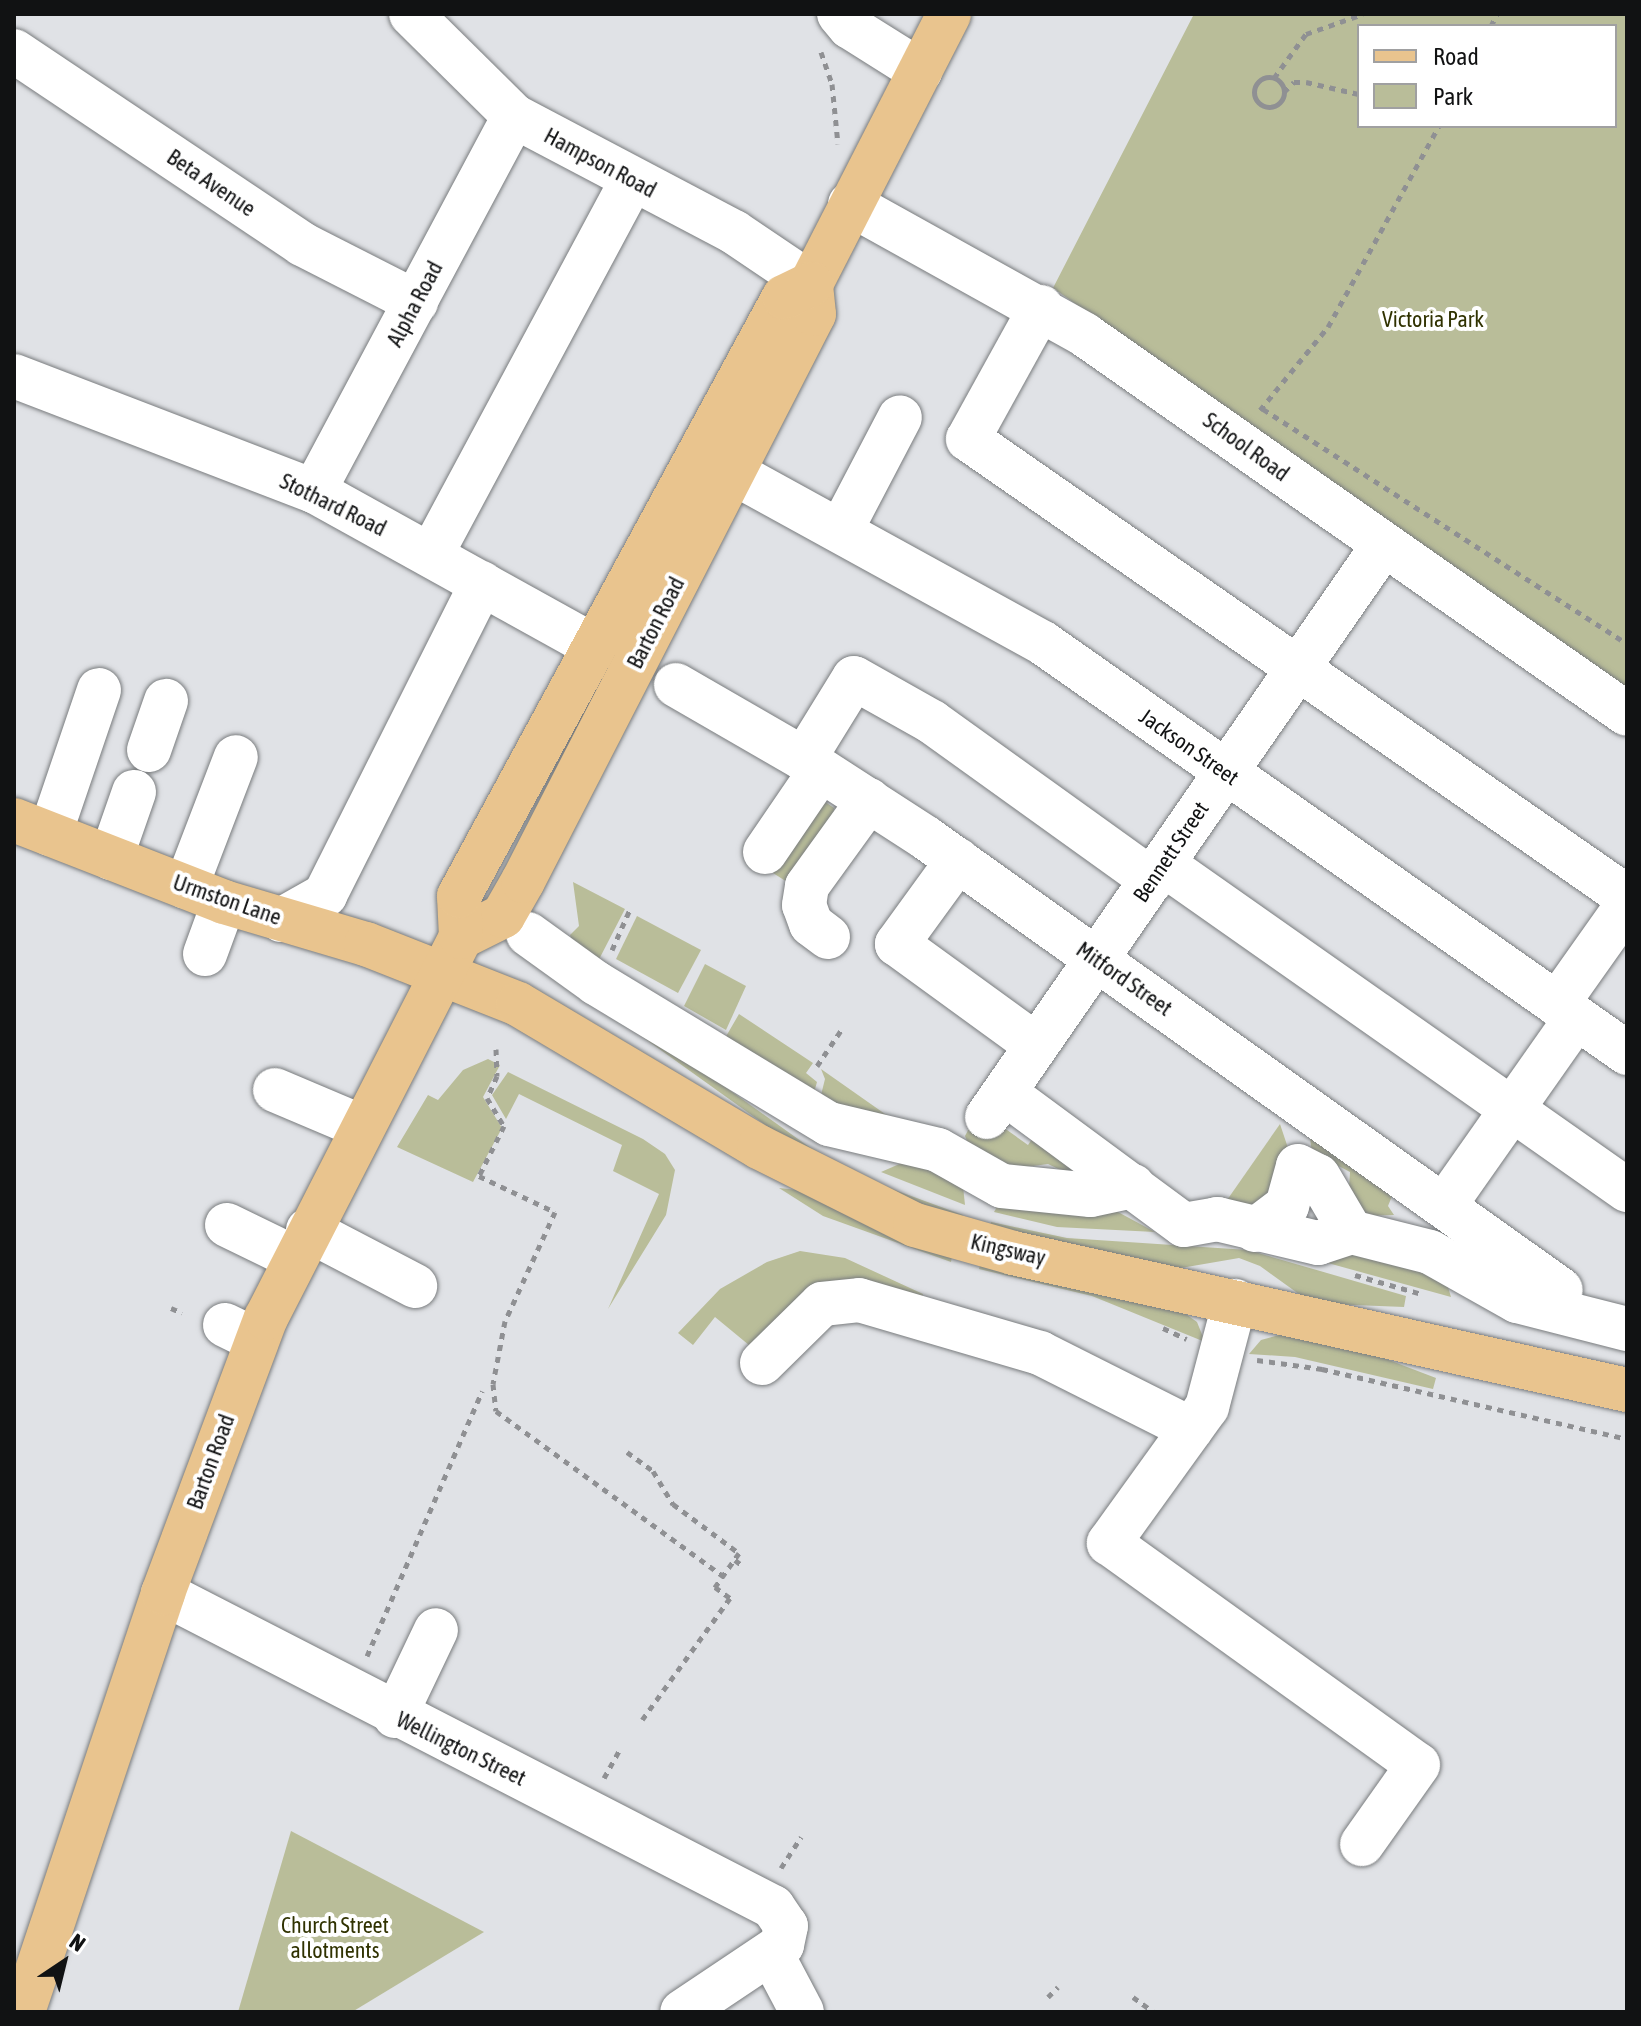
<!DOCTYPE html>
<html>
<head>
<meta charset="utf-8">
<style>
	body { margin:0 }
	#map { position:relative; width:1641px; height:2026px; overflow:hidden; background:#e0e2e6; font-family:"Asap Condensed",sans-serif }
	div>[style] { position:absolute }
	.green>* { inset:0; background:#b9bd99 }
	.path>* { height:5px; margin-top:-2.5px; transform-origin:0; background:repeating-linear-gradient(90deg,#8f9093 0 6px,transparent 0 12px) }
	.path>.ring { margin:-2.5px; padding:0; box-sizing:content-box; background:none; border:5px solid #8f9093; border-radius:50% }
	.roads { filter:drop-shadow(0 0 2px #797c7e) drop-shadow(0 0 2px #797c7e) }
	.minor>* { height:44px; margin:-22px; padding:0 22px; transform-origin:22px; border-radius:22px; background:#fff }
	.major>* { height:44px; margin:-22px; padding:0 22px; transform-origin:22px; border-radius:22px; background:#e9c48e }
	span { translate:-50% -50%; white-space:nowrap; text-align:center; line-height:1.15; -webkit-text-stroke:8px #fff; paint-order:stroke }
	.street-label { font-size:22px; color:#111213 }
	.park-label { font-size:22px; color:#303201 }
	.frame { position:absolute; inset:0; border:16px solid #111213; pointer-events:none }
	.legend { position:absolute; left:1357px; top:24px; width:260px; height:104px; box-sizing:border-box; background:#fff; border:2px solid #a0a0a1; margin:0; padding:10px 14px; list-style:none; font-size:24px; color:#111213 }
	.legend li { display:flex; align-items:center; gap:16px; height:40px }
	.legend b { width:40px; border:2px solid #a0a0a1 }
	.north { position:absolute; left:24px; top:1922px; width:80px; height:80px; -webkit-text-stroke:6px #fff; paint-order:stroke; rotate:35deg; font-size:22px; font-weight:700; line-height:32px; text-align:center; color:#111213 }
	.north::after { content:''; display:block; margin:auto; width:28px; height:36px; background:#111213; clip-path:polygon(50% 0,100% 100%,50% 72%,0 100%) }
</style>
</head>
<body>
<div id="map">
	<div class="green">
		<i style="clip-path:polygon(evenodd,1194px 14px,1627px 14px,1627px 694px,1053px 288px,1194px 14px,1359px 26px,1615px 26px,1615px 126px,1359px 126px,1359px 26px)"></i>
		<i style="clip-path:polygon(821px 799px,834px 808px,833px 830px,795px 887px,773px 873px)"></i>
		<i style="clip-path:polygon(573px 882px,625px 909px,593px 971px,579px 961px,570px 935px,579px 926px)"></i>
		<i style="clip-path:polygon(637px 916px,701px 950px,678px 993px,616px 959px)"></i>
		<i style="clip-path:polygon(705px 964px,746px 986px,726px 1030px,684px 1006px)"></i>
		<i style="clip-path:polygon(739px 1014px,813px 1063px,806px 1073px,817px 1082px,811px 1103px,721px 1045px)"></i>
		<i style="clip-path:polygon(623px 1023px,675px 1051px,819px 1154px,892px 1189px,963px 1215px,961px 1221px,915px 1206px,789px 1142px)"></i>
		<i style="clip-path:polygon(488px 1059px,500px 1065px,483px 1097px,502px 1128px,473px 1182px,397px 1147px,428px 1095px,438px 1100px,463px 1070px)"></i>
		<i style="clip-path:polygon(821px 1069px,895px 1121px,819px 1103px,825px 1079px)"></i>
		<i style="clip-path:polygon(508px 1072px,643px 1139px,665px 1154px,675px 1170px,666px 1215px,608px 1309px,659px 1194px,613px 1171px,622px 1145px,519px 1094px,506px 1119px,492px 1095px)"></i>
		<i style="clip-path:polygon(1307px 1118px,1392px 1196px,1388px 1206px,1394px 1215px,1362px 1216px,1348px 1203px,1350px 1172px,1312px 1152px)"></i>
		<i style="clip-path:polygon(974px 1119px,1007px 1130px,1028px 1145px,1042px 1124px,1096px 1187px,1048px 1164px,1003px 1170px,969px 1146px,965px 1136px)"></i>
		<i style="clip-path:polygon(1280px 1124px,1289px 1151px,1282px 1199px,1218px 1213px)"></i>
		<i style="clip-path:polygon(920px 1155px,963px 1186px,965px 1205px,881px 1172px)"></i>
		<i style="clip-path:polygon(779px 1188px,798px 1190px,952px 1256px,951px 1262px,823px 1216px)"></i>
		<i style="clip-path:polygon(1001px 1200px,1105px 1205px,1155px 1232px,1057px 1227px,994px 1212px)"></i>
		<i style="clip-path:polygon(991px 1222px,1067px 1238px,1248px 1250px,1406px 1296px,1404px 1307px,1329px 1304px,1303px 1297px,1260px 1266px,1239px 1258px,1175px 1269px,990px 1229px)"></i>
		<i style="clip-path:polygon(1342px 1249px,1445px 1277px,1451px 1297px,1317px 1260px)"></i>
		<i style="clip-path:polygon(800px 1251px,845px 1258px,923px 1294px,922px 1302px,872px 1286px,755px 1350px,715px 1317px,693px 1345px,678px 1333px,720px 1289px,767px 1262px)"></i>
		<i style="clip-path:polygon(981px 1262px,1183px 1312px,1197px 1322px,1205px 1342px,1092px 1296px,979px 1269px)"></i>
		<i style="clip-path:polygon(1279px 1335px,1347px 1344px,1436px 1378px,1433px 1389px,1295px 1357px,1249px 1354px,1261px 1340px)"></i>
		<i style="clip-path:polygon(291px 1831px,484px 1932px,352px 2012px,238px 2012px)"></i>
	</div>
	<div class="path">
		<i style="left:1491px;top:26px;width:13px;rotate:-63deg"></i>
		<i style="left:821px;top:52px;width:34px;rotate:71deg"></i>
		<i style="left:832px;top:84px;width:60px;rotate:84.3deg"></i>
		<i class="ring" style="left:1254px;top:77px;width:25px;height:25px"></i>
		<i style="left:1274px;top:78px;width:54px;rotate:-54deg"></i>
		<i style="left:1306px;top:34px;width:60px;rotate:-19.3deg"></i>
		<i style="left:1284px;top:92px;width:14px;rotate:-45deg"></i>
		<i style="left:1294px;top:82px;width:12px"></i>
		<i style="left:1306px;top:82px;width:54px;rotate:12.8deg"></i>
		<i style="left:1263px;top:409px;width:433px;rotate:32.8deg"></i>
		<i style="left:1260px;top:410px;width:107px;rotate:-50.7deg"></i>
		<i style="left:1328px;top:327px;width:230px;rotate:-61.1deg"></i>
		<i style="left:612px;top:950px;width:47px;rotate:-66.2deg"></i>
		<i style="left:496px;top:1049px;width:27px;rotate:88deg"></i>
		<i style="left:497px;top:1076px;width:24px;rotate:114deg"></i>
		<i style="left:487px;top:1098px;width:33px;rotate:59deg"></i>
		<i style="left:504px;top:1126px;width:56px;rotate:116.6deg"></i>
		<i style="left:479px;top:1176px;width:84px;rotate:25.3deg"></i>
		<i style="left:555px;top:1212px;width:120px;rotate:114.6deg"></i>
		<i style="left:505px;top:1321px;width:64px;rotate:100.8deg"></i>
		<i style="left:493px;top:1384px;width:27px;rotate:84deg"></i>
		<i style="left:496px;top:1411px;width:281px;rotate:36deg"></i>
		<i style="left:817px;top:1066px;width:45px;rotate:-56deg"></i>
		<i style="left:1355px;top:1275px;width:70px;rotate:15.8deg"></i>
		<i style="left:171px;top:1308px;width:12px;rotate:24deg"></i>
		<i style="left:1163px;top:1328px;width:26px;rotate:25deg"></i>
		<i style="left:1257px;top:1360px;width:66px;rotate:7.9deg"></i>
		<i style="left:1322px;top:1369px;width:313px;rotate:12.9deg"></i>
		<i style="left:627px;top:1452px;width:32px;rotate:36deg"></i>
		<i style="left:653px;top:1471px;width:39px;rotate:59deg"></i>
		<i style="left:673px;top:1504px;width:82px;rotate:36.6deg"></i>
		<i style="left:739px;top:1553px;width:42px;rotate:125.2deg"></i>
		<i style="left:715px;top:1587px;width:19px;rotate:36deg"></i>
		<i style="left:730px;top:1598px;width:150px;rotate:125.8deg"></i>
		<i style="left:735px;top:1560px;width:10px;rotate:37deg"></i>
		<i style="left:367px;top:1656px;width:289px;rotate:-66.5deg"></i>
		<i style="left:604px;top:1778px;width:31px;rotate:-61deg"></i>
		<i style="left:781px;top:1868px;width:37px;rotate:-57deg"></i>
		<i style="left:1048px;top:1997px;width:14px;rotate:-45deg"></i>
		<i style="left:1133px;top:1997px;width:26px;rotate:36deg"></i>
	</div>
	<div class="roads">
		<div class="minor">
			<i style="left:411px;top:14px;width:145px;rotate:44.7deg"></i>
			<i style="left:514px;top:116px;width:249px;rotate:27.8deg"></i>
			<i style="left:734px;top:232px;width:93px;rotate:34deg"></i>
			<i style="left:839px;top:14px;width:17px;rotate:50deg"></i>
			<i style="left:850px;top:27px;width:83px;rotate:32.2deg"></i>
			<i style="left:14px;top:51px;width:347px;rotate:33.8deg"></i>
			<i style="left:302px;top:244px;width:128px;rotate:27deg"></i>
			<i style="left:850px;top:204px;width:269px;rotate:29.1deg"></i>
			<i style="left:1085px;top:335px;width:661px;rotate:34.96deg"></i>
			<i style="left:1041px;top:307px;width:151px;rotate:118.9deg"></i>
			<i style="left:968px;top:439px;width:803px;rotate:34.8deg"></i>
			<i style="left:14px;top:376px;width:321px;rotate:21deg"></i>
			<i style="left:314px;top:491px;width:320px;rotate:29deg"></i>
			<i style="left:732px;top:472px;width:355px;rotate:28.8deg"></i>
			<i style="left:1043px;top:643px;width:714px;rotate:35.07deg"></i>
			<i style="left:314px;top:491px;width:425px;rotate:-61.9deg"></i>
			<i style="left:841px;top:530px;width:127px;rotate:-62.4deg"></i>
			<i style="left:431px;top:555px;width:425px;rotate:-61.8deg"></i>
			<i style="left:676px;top:685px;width:148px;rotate:30deg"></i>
			<i style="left:804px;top:759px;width:145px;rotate:32.9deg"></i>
			<i style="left:926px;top:838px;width:779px;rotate:35.44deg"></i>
			<i style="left:149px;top:750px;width:52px;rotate:-70.9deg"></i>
			<i style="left:804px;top:759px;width:95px;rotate:-58.3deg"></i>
			<i style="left:854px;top:678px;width:90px;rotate:29.4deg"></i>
			<i style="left:932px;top:722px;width:271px;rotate:35.7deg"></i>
			<i style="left:50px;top:834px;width:152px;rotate:-71.2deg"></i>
			<i style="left:765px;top:852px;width:99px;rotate:-55.7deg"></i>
			<i style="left:111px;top:858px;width:70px;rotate:-70.8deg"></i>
			<i style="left:958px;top:860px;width:104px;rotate:126deg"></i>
			<i style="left:897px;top:944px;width:172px;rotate:36deg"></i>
			<i style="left:1163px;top:864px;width:567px;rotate:35.09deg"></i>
			<i style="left:186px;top:887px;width:139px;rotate:-69deg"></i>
			<i style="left:281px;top:920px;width:51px;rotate:-29.6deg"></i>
			<i style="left:325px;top:895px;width:349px;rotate:-63.3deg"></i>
			<i style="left:528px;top:934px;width:84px;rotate:35.8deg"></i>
			<i style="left:596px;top:983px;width:272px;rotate:31.2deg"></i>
			<i style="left:829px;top:1124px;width:112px;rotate:13.4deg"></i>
			<i style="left:938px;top:1150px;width:73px;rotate:29.4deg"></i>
			<i style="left:1002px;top:1186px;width:89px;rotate:5.8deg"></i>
			<i style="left:1091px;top:1195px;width:43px;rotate:-12.1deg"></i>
			<i style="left:828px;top:937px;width:21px;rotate:-143deg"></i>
			<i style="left:811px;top:924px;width:20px;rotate:-110deg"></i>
			<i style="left:804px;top:905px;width:19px;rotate:-81deg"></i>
			<i style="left:807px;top:886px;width:106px;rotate:-54.2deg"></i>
			<i style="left:205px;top:954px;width:55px;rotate:-69.9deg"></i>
			<i style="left:1557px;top:1004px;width:121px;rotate:-54.7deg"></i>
			<i style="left:275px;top:1090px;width:92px;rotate:23deg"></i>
			<i style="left:1017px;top:1102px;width:207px;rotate:36.4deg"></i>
			<i style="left:1184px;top:1225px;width:34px;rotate:-10deg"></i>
			<i style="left:1217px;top:1219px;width:104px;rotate:13.4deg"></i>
			<i style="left:1318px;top:1243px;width:35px;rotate:-18deg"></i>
			<i style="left:1351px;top:1232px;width:81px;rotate:14.2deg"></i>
			<i style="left:1430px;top:1252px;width:100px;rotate:29.4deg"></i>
			<i style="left:1517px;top:1301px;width:114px;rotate:14.3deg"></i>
			<i style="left:987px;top:1117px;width:693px;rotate:-55.28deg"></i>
			<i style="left:1444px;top:1206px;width:230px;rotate:-54.9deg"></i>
			<i style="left:227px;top:1225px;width:76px;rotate:25.9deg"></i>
			<i style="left:308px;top:1230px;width:121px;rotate:27.6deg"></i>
			<i style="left:1255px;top:1230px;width:40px;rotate:-37deg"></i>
			<i style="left:1287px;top:1206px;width:41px;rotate:-74.6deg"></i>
			<i style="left:1298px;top:1166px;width:22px;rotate:27deg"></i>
			<i style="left:1318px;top:1176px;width:65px;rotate:59.5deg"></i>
			<i style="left:1235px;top:1301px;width:110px;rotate:104.8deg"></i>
			<i style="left:1207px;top:1407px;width:168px;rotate:125.8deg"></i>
			<i style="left:1109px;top:1543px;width:380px;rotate:35.7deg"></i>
			<i style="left:1418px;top:1765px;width:97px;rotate:125.3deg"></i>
			<i style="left:225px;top:1325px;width:34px;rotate:26deg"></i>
			<i style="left:762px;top:1363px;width:84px;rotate:-44.5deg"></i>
			<i style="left:822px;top:1304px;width:37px;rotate:-6deg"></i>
			<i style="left:859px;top:1300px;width:189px;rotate:16.3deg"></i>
			<i style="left:1040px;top:1353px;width:169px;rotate:26.7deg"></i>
			<i style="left:163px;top:1593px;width:686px;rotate:27.24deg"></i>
			<i style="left:773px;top:1907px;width:23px;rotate:56deg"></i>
			<i style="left:786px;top:1926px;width:19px;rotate:102deg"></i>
			<i style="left:782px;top:1945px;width:120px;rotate:146.2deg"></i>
			<i style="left:395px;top:1716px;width:95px;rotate:-64.5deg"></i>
			<i style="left:772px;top:1955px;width:64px;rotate:62.2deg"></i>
		</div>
		<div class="major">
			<i style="left:14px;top:820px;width:225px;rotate:21.3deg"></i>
			<i style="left:224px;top:902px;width:148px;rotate:16.5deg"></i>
			<i style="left:366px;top:944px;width:163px;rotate:21.5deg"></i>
			<i style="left:518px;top:1004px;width:280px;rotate:30.7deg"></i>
			<i style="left:759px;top:1147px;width:174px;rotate:26.6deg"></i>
			<i style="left:915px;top:1225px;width:102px;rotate:15.9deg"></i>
			<i style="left:1013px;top:1253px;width:629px;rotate:12.58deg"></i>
			<i style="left:461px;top:937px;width:47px;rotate:-26.6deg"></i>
			<i style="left:503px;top:916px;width:40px;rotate:-60.3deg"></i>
			<i style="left:523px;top:881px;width:637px;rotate:-62.83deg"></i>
			<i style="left:814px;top:314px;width:30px;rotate:-96deg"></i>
			<i style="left:811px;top:284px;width:303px;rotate:-62.9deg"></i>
			<i style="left:23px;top:2012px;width:442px;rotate:-71.5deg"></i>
			<i style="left:163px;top:1593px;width:294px;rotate:-69.5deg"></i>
			<i style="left:266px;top:1318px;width:428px;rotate:-62.9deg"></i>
			<i style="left:461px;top:937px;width:41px;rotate:-92.8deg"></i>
			<i style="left:459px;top:896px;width:681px;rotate:-61.52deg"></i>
			<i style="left:784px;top:297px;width:30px;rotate:-26deg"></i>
		</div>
	</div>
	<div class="street-label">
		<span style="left:600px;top:163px;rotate:28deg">Hampson Road</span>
		<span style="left:211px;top:183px;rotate:34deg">Beta Avenue</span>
		<span style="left:415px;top:304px;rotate:-62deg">Alpha Road</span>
		<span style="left:1246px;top:447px;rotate:36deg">School Road</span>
		<span style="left:333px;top:505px;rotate:26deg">Stothard Road</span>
		<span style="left:656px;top:623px;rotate:-63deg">Barton Road</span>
		<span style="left:1189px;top:747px;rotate:35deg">Jackson Street</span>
		<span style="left:1171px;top:852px;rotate:-56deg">Bennett Street</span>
		<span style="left:227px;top:900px;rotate:19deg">Urmston Lane</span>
		<span style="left:1124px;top:979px;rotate:35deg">Mitford Street</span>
		<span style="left:1008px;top:1250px;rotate:13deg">Kingsway</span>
		<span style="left:211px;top:1462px;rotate:-70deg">Barton Road</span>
		<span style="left:461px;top:1749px;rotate:26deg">Wellington Street</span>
	</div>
	<div class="park-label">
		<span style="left:1433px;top:320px">Victoria Park</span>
		<span style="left:335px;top:1938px">Church Street<br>allotments</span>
	</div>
	<div class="frame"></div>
	<ul class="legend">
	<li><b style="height:10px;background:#e9c48e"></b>Road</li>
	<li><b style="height:22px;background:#b9bd99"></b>Park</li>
	</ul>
	<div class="north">N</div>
</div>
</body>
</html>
